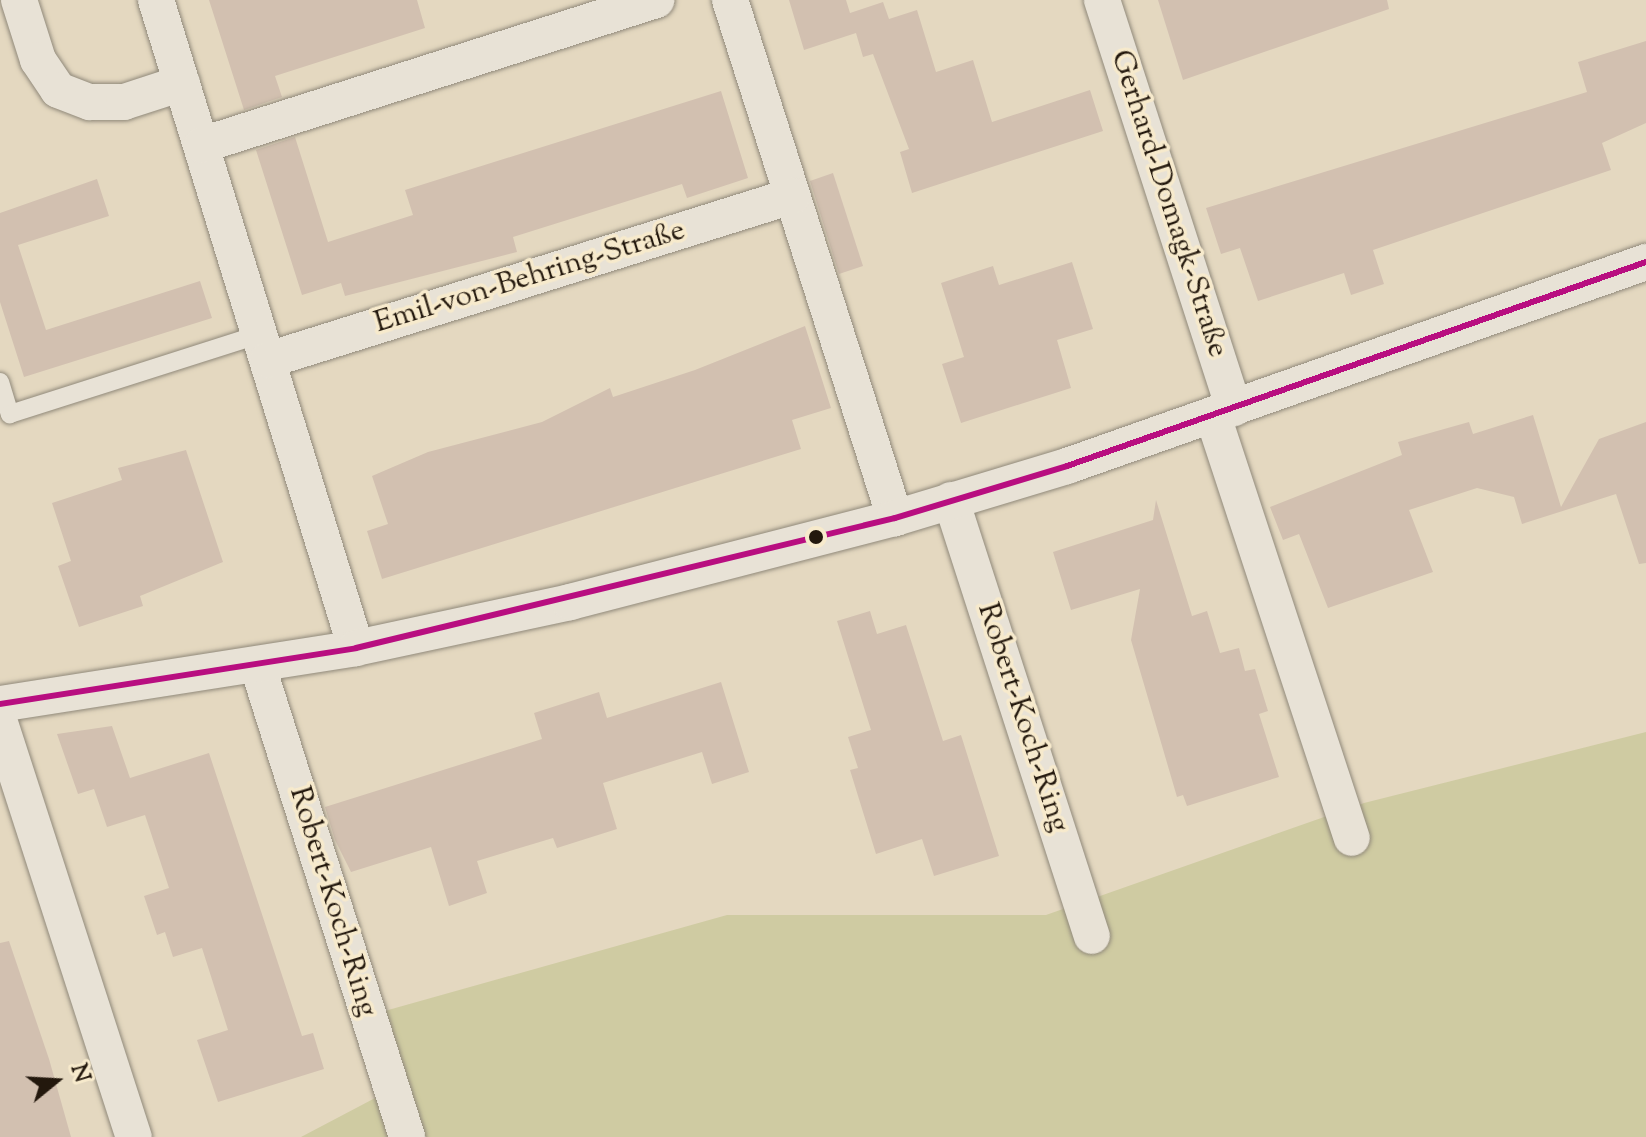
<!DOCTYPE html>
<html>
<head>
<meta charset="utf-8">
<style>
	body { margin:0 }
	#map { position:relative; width:1646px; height:1137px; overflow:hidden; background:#e4d8c0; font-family:"Sorts Mill Goudy",serif }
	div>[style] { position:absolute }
	.green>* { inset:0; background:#cfcba2 }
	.building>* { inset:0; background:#d2c0b0 }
	.roads { filter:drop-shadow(0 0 2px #90897a) drop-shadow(0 0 2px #90897a) }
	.lane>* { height:18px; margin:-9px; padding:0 9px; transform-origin:9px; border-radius:9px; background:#e8e2d6 }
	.street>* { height:36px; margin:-18px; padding:0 18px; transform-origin:18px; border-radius:18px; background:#e8e2d6 }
	.bus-1>* { height:6px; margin:-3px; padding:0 3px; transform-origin:3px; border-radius:3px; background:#b80e80 }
	.dots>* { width:22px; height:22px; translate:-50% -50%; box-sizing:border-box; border:4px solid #f7eacc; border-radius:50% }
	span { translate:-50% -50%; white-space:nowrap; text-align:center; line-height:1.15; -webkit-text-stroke:7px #f7eacc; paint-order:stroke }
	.street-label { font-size:30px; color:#23180d }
	.north { position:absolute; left:16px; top:1041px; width:80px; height:80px; -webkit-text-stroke:6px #f7eacc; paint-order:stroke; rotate:72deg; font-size:22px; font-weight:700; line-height:32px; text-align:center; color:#23180d }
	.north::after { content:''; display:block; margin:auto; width:28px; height:36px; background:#23180d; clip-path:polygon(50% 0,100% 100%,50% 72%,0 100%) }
</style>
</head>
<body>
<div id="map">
	<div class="green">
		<i style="clip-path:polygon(1646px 732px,1646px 1137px,301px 1137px,396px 1087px,374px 1014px,727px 915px,1046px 915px,1364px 803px)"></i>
	</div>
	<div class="building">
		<i style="clip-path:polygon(209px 0,417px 0,425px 28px,275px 76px,282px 97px,244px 110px)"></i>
		<i style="clip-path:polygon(789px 0,846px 0,850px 13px,883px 2px,889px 19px,917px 10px,936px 72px,973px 60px,992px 122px,1090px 90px,1103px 131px,912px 193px,900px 152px,909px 149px,873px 54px,863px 57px,856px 33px,804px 50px)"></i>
		<i style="clip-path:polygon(1158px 0,1387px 0,1389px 9px,1183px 80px)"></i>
		<i style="clip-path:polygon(1646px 41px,1646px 123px,1602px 143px,1611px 170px,1373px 250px,1384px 284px,1351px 295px,1344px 273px,1258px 301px,1240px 248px,1221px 254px,1206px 208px,1587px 92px,1578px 62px)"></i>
		<i style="clip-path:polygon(721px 91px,748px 178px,687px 198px,682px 184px,513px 237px,517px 252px,345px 296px,341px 283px,302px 295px,256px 150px,295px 137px,328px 242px,413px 215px,405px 190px)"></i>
		<i style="clip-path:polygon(833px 173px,863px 266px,839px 274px,810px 181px)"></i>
		<i style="clip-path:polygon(97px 179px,109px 216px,18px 245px,46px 330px,200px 281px,212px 318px,24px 377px,0 302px,0 213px)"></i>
		<i style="clip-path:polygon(1072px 262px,1093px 329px,1057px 340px,1071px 388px,961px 423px,942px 364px,964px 357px,941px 283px,993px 266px,999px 285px)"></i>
		<i style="clip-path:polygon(805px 326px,831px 408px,792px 420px,801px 449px,382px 579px,367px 531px,388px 524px,372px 476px,428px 452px,542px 422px,610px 388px,613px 397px,695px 370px)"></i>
		<i style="clip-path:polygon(1533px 415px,1561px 507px,1599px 439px,1646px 422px,1646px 563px,1639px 564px,1616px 494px,1522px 524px,1514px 497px,1477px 488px,1409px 510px,1433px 572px,1328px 608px,1299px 534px,1283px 540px,1270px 507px,1402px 455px,1398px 442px,1469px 422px,1473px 434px)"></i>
		<i style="clip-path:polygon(186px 450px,223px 562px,140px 596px,143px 606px,79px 627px,58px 566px,71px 561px,52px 503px,122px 480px,118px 468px)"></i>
		<i style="clip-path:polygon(1156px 500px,1192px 616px,1207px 611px,1220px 653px,1239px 648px,1245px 671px,1255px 669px,1268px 711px,1259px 714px,1279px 777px,1187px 806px,1183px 795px,1177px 797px,1131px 640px,1140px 589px,1071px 610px,1053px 552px,1153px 520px)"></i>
		<i style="clip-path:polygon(870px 611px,877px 634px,906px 625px,943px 741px,961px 735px,999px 856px,934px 876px,922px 839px,876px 854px,850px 770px,858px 768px,848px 737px,871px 730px,837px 621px)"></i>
		<i style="clip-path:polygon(721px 682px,749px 772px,712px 784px,702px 752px,603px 783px,617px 829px,557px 848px,553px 838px,477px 861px,487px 893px,449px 906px,431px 847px,351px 872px,335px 840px,325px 807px,542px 739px,534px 713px,599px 692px,607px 718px)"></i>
		<i style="clip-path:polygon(112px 726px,130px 778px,209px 753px,302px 1036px,313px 1033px,324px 1069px,218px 1102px,197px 1040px,228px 1030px,202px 948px,173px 957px,165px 932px,157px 935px,144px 896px,169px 888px,145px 815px,107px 827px,94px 789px,78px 794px,57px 734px)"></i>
		<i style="clip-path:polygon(9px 941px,49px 1059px,71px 1137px,0 1137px,0 943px)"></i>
	</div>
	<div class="roads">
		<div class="lane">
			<i style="left:0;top:382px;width:34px;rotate:73deg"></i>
			<i style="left:10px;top:414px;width:262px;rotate:-17.7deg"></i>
		</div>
		<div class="street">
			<i style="left:19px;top:0;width:63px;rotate:72.4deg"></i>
			<i style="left:38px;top:60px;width:36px;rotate:56deg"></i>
			<i style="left:58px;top:90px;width:34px;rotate:21deg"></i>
			<i style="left:90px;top:102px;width:34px"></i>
			<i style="left:124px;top:102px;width:61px;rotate:-18.1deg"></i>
			<i style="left:156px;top:0;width:678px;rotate:72.85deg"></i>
			<i style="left:730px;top:0;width:544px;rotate:72.33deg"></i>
			<i style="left:1102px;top:0;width:429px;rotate:72.1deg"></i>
			<i style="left:202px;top:145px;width:477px;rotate:-17.7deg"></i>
			<i style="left:268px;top:360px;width:549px;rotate:-17.38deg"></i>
			<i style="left:1213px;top:416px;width:444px;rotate:71.8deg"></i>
			<i style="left:951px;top:500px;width:458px;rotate:72.1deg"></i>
			<i style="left:258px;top:667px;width:493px;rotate:72.4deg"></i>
			<i style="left:0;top:704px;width:360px;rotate:-8.9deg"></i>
			<i style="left:356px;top:648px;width:219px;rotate:-12.1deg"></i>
			<i style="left:570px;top:602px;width:336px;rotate:-14.5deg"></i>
			<i style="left:895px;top:518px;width:180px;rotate:-16.8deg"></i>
			<i style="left:1067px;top:466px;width:614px;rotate:-19.41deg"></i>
			<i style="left:0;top:723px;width:435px;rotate:72.1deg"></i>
		</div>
	</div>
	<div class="bus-1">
		<i style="left:0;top:704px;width:360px;rotate:-8.9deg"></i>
		<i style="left:356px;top:648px;width:554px;rotate:-13.56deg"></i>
		<i style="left:895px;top:518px;width:180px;rotate:-16.8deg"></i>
		<i style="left:1067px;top:466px;width:614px;rotate:-19.41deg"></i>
	</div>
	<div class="dots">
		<i style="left:816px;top:537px;background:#23180d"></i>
	</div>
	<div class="street-label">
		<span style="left:1168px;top:204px;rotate:72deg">Gerhard-Domagk-Straße</span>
		<span style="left:530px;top:278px;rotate:-17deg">Emil-von-Behring-Straße</span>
		<span style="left:1022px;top:718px;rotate:72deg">Robert-Koch-Ring</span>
		<span style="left:332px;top:902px;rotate:73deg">Robert-Koch-Ring</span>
	</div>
	<div class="north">N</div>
</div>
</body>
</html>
